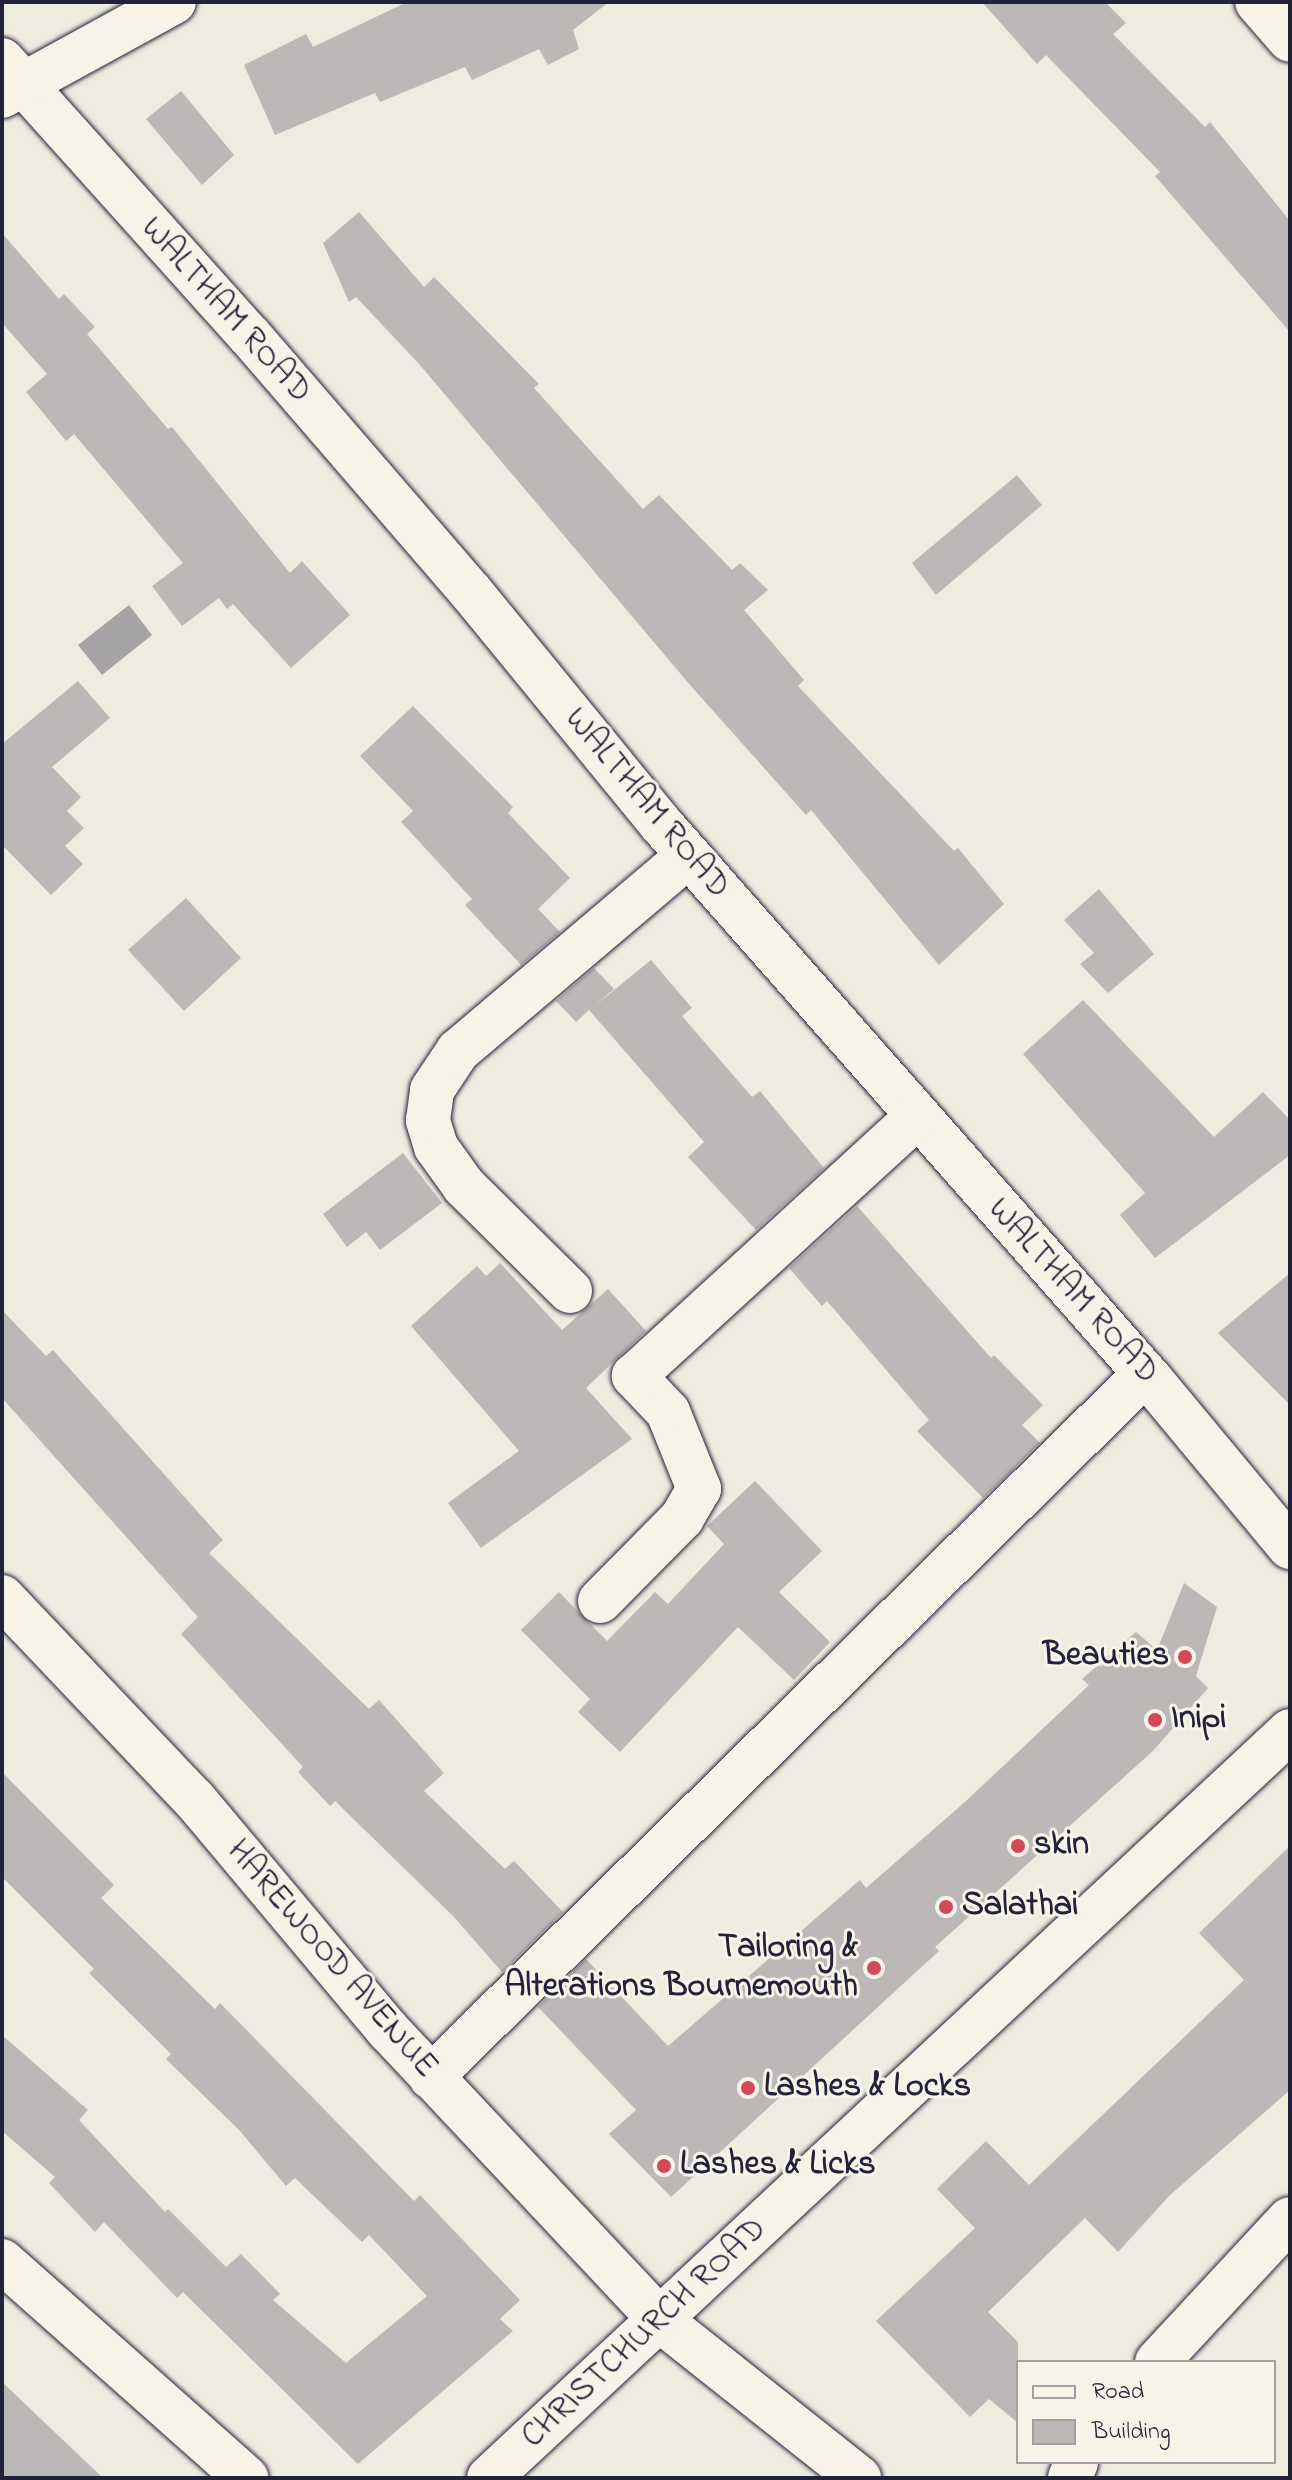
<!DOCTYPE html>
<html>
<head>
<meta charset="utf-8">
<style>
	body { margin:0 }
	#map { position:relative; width:1292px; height:2480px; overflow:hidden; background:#eeebe1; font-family:"Indie Flower",sans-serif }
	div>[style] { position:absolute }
	.water>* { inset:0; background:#a6a3a6 }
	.building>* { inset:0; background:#bbb8b7 }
	.roads { filter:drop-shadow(0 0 2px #22223b) drop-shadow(0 0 2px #22223b) }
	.minor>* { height:44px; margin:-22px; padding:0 22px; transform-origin:22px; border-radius:22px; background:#f7f3e8 }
	.major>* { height:44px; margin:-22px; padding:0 22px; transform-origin:22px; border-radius:22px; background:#f7f3e8 }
	.dots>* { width:22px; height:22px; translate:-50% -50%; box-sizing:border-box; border:4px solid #f7f3e8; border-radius:50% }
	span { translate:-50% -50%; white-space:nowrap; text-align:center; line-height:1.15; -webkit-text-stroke:6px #f7f3e8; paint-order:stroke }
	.street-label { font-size:34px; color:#22223b }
	.poi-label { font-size:34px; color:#22223b; font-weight:700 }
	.right { translate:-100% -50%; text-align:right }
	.left { translate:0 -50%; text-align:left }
	.frame { position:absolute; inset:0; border:4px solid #22223b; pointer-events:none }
	.legend { position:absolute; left:1016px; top:2360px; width:260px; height:104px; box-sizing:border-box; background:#f7f3e8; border:2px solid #a29fa3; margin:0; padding:10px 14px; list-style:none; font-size:24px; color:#22223b }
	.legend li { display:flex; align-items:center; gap:16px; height:40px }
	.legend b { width:40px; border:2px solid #a29fa3 }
</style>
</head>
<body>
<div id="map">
	<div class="water">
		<i style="clip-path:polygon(129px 605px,152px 635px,102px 675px,78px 645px)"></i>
	</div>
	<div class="building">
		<i style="clip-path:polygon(407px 2px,609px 2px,573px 30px,579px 49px,548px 65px,539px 49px,472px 80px,465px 67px,380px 102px,375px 93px,275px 135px,244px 65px,306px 34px,313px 47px)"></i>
		<i style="clip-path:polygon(982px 2px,1105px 2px,1126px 23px,1113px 34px,1205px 127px,1210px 122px,1290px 221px,1290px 332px,1155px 176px,1160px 172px,1046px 55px,1037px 64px)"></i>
		<i style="clip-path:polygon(181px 91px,234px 155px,202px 185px,146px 119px)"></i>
		<i style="clip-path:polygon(359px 212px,424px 287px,434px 277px,539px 384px,534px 388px,643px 509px,659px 495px,732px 570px,740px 563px,768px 590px,744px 610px,804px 680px,798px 686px,954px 851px,958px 848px,1004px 904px,939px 965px,811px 810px,806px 815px,690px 685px,420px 365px,356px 297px,349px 302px,323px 243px)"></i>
		<i style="clip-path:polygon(2px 233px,59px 299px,64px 294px,95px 327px,87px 334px,168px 429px,172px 427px,290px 573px,302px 561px,350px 615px,291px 668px,233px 604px,227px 609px,219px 598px,182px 626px,152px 586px,183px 563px,74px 434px,66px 441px,26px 392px,47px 374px,2px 323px)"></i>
		<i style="clip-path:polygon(1017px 475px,1042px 505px,936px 595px,912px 563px)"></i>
		<i style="clip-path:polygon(78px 681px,110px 718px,52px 767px,81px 797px,67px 811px,84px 828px,65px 846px,83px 864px,51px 895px,2px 845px,2px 744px)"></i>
		<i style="clip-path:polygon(413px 706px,513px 807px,508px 813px,570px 878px,538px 909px,560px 932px,521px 965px,465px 905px,472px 899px,401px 822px,413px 811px,360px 756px)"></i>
		<i style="clip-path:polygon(1099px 889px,1154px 954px,1108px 993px,1080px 964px,1094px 953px,1064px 920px)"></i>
		<i style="clip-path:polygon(186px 898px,241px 958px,184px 1011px,128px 950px)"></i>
		<i style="clip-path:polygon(651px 960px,692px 1008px,682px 1016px,752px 1097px,760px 1091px,824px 1168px,756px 1230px,688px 1157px,704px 1142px,589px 1010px,576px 1022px,556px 1001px,594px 968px,614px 989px,592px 1008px)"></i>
		<i style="clip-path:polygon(1083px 1000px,1214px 1137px,1263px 1092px,1290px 1120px,1290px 1155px,1155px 1258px,1120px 1215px,1145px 1193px,1023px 1054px)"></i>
		<i style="clip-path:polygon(403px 1153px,442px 1203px,380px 1250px,366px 1232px,347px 1247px,323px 1214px)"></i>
		<i style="clip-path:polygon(857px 1206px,991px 1358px,994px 1355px,1043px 1405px,1022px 1425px,1040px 1443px,983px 1498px,917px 1431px,929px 1420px,827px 1301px,822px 1306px,789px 1268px)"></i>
		<i style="clip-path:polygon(500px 1263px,562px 1330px,608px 1289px,646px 1331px,586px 1388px,632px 1439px,481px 1548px,448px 1503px,519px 1451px,411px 1326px,477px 1266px,486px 1276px)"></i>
		<i style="clip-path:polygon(1290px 1273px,1290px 1405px,1218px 1333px)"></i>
		<i style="clip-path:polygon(2px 1310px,46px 1356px,53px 1350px,223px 1540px,209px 1553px,369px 1709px,379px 1700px,444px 1773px,424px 1791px,505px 1869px,514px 1861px,563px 1912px,502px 1972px,454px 1917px,335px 1801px,330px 1806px,298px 1772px,303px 1767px,181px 1634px,198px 1617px,2px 1398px)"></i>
		<i style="clip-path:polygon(755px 1481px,822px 1551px,779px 1592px,830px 1642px,794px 1680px,738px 1627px,620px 1752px,578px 1712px,590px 1699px,521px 1630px,559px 1592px,607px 1641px,655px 1592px,668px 1604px,724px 1544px,707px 1526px)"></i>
		<i style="clip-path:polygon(1184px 1583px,1217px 1607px,1196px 1676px,1208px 1688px,1153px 1751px,935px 1947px,939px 1951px,671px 2197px,609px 2134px,636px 2110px,538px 2007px,586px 1959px,668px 2046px,860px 1880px,866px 1888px,965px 1802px,1089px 1685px,1082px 1679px,1136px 1632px,1157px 1650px)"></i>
		<i style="clip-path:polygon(2px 1772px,114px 1885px,101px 1898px,215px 2009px,220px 2003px,414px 2201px,420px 2195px,520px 2300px,500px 2319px,513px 2331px,358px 2464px,183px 2292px,177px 2298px,104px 2222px,95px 2232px,49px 2183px,55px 2177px,2px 2131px,2px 2035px,88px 2110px,79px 2120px,165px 2212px,168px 2209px,226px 2267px,241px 2254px,280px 2294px,273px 2300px,346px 2363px,427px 2296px,369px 2235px,362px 2242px,295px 2178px,286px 2186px,240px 2131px,166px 2059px,171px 2054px,89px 1973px,94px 1969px,2px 1877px)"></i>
		<i style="clip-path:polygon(1290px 1846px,1290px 2090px,1170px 2195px,1118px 2252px,1085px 2218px,988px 2312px,1018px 2342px,1018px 2423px,989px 2399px,970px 2417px,876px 2321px,975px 2228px,937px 2189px,986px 2141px,1029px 2185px,1244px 1980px,1199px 1933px)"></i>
		<i style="clip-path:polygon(2px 2382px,103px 2478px,2px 2478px)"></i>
	</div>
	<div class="roads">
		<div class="minor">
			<i style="left:1257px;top:2px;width:50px;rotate:49deg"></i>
			<i style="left:2px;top:60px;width:371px;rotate:48.1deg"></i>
			<i style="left:250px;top:336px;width:338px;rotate:49.2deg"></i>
			<i style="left:471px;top:592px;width:298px;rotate:50.7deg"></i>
			<i style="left:660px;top:823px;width:744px;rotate:48.6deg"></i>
			<i style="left:1152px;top:1381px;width:216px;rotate:50.3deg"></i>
			<i style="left:2px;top:96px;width:196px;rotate:-28.7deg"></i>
			<i style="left:570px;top:1291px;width:149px;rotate:-135.3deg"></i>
			<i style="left:464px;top:1186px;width:48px;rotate:-125.7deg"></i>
			<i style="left:436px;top:1147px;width:28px;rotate:-107deg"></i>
			<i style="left:428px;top:1120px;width:30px;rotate:-82deg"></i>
			<i style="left:432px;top:1090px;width:47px;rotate:-56.3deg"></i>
			<i style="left:458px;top:1051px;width:302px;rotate:-40.3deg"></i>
			<i style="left:2px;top:1597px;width:279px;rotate:46.5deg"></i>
			<i style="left:194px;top:1799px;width:302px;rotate:50deg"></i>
			<i style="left:388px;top:2030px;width:399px;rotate:46.8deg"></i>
			<i style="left:661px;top:2321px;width:253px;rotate:38.4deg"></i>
			<i style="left:600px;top:1601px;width:117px;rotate:-45.3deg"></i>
			<i style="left:682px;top:1518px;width:34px;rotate:-60deg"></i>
			<i style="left:699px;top:1489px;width:83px;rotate:-111.9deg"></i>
			<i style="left:668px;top:1412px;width:50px;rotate:-133.4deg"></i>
			<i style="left:634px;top:1376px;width:384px;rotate:-42.5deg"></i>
			<i style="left:431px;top:2077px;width:1002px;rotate:-44.56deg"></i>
			<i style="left:2px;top:2261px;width:327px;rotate:41.6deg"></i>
			<i style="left:1157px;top:2362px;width:195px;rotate:-47.1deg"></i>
			<i style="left:1070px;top:2478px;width:17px;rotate:-69deg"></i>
		</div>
		<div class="major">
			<i style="left:489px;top:2478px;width:1095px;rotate:-43deg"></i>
		</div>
	</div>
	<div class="dots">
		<i style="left:1185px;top:1657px;background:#d1495b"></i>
		<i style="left:1155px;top:1720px;background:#d1495b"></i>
		<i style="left:1018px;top:1846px;background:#d1495b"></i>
		<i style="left:946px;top:1907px;background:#d1495b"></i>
		<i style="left:874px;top:1968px;background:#d1495b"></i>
		<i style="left:748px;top:2088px;background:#d1495b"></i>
		<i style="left:664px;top:2166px;background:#d1495b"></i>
	</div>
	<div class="street-label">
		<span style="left:225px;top:311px;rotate:48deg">WALTHAM ROAD</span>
		<span style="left:646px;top:804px;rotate:50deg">WALTHAM ROAD</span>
		<span style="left:1072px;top:1292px;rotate:48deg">WALTHAM ROAD</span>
		<span style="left:331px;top:1960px;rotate:49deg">HAREWOOD AVENUE</span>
		<span style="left:645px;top:2334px;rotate:-43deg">CHRISTCHURCH ROAD</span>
	</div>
	<div class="poi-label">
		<span class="right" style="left:1169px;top:1657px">Beauties</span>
		<span class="left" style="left:1171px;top:1720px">Inipi</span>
		<span class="left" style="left:1034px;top:1846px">skin</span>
		<span class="left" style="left:962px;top:1907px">Salathai</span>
		<span class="right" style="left:858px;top:1968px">Tailoring &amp;<br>Alterations Bournemouth</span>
		<span class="left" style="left:764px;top:2088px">Lashes &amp; Locks</span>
		<span class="left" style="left:680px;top:2166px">Lashes &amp; Licks</span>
	</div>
	<div class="frame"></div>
	<ul class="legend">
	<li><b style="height:10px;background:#f7f3e8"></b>Road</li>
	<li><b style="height:22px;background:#bbb8b7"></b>Building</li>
	</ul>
</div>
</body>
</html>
